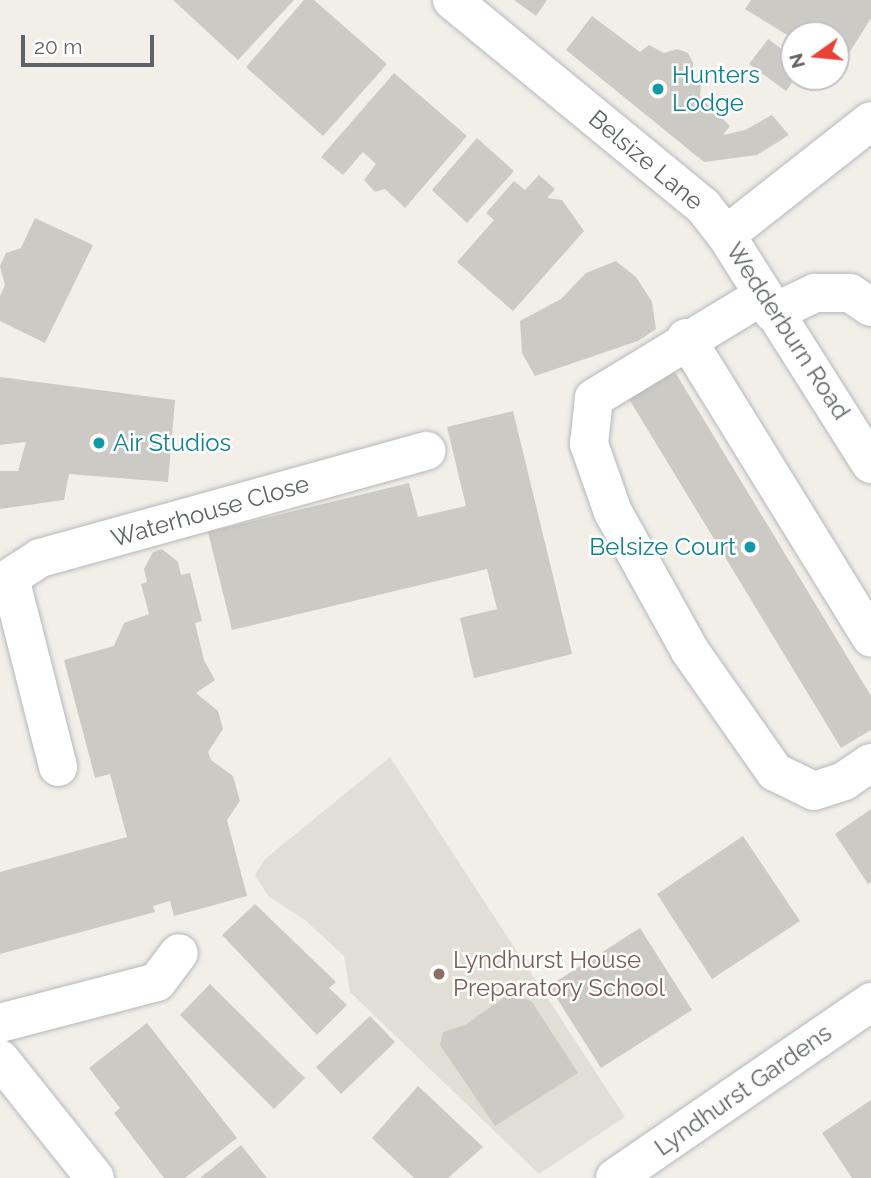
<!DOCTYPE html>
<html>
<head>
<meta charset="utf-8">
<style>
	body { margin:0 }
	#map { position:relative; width:871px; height:1178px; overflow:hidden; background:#f1efe8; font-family:Raleway,sans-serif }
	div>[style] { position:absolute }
	.education>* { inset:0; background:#e1ded6 }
	.building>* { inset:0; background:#cccac5 }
	.roads { filter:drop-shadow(0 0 2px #b5b8bc) drop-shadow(0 0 2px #b5b8bc) }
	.minor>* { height:38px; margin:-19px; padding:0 19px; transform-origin:19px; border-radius:19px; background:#fff }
	.dots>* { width:19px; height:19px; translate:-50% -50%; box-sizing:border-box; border:4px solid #fff; border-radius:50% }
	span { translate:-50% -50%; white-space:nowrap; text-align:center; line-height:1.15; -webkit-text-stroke:5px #fff; paint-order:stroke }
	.culture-label { font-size:24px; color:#0d838f }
	.left { translate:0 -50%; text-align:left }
	.right { translate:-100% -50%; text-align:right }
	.street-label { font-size:24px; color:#5f6368 }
	.education-label { font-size:24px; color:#785e54 }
	.north { position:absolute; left:780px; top:21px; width:70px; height:70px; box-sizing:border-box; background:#fff; border:2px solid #bfc1c3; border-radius:50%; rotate:255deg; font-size:19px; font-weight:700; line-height:28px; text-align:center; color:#5f6368 }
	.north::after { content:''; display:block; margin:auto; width:24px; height:32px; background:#ea4335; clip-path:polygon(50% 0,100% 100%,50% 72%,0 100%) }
	.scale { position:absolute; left:21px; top:35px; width:133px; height:32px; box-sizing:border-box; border:4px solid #5f6368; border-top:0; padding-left:9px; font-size:21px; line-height:24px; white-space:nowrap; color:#5f6368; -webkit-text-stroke:5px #fff; paint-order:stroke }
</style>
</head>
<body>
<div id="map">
	<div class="education">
		<i style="clip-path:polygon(390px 757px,625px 1117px,539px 1174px,350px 992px,344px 956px,305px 920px,268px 896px,255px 875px,265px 859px)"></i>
	</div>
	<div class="building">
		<i style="clip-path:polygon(173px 0,294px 0,238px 60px)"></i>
		<i style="clip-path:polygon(304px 0,314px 0,387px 64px,323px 136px,246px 67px)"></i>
		<i style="clip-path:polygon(514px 0,547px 0,536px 16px)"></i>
		<i style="clip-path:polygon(751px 0,871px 0,871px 18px,840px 68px,836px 65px,836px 35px,794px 35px,794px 39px,745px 9px)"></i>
		<i style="clip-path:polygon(592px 16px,640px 52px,649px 45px,664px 53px,677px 49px,688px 53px,693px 63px,692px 76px,701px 85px,700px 97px,730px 126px,723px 135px,745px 130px,772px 115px,789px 135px,757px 155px,704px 162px,566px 50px)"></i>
		<i style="clip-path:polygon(768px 39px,794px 58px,796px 77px,786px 91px,749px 64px)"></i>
		<i style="clip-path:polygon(394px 73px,467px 136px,405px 208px,385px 189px,375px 192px,364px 180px,376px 164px,363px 152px,343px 175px,321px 157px)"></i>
		<i style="clip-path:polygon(477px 138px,514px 171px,467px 223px,432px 190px)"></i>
		<i style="clip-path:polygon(539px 175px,555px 189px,547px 198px,562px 200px,584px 231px,513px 311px,457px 262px,494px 220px,486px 213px,514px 181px,525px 190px)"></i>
		<i style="clip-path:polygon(35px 218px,93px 245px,45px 343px,0 321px,0 296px,5px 285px,0 266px,6px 253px,21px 248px)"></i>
		<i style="clip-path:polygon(616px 261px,636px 277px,652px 302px,656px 329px,638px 341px,535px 376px,522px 353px,520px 321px,561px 299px,586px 273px)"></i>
		<i style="clip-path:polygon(675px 372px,871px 696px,871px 730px,841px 748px,629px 399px)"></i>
		<i style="clip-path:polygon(0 377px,175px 400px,168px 482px,69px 474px,64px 500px,0 509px,0 471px,18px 471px,26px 442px,0 445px)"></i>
		<i style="clip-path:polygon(513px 411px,572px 654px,474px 678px,460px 618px,497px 609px,487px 569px,232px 630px,208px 532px,409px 483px,418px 517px,466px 506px,447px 427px)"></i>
		<i style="clip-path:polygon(162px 549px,178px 562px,181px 575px,190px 573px,202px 621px,195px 623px,204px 660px,215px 680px,196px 693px,218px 711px,223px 729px,208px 752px,211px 760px,233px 776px,240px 801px,227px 820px,247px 896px,174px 916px,170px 901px,153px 906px,155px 912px,0 954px,0 872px,127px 837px,110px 774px,95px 778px,64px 660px,114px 646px,124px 623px,149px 614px,141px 584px,147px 582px,144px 569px,153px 552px)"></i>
		<i style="clip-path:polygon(871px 809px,871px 882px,868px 884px,835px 834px)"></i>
		<i style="clip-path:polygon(743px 836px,800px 921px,712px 979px,657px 894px)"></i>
		<i style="clip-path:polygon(255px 904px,336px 982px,329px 988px,347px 1005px,317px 1035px,222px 935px)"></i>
		<i style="clip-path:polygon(640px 928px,692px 1010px,601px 1068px,549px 986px)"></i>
		<i style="clip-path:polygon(210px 984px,305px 1078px,274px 1109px,180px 1015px)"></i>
		<i style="clip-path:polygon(512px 992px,532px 1002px,578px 1073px,495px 1126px,440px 1045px,443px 1032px,465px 1025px)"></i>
		<i style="clip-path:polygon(370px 1016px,395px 1042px,341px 1094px,316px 1067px)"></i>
		<i style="clip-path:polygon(147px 1023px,237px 1138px,185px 1178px,164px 1178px,114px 1113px,120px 1108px,89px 1068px)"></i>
		<i style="clip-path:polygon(418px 1086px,483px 1147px,448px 1178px,414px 1178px,372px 1138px)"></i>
		<i style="clip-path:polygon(871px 1100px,871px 1178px,852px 1178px,822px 1133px)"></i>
		<i style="clip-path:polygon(241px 1145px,267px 1178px,200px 1178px)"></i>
	</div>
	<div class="roads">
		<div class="minor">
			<i style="left:452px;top:0;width:325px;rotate:39.4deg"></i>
			<i style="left:703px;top:206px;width:37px;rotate:52deg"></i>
			<i style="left:726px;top:235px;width:271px;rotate:57.7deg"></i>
			<i style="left:726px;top:235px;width:184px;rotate:-38.2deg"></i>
			<i style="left:762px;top:296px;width:197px;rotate:148.7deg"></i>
			<i style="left:594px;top:398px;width:46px;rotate:96.2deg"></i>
			<i style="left:589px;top:444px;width:72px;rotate:70.6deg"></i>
			<i style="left:613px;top:512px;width:159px;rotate:61deg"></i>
			<i style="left:690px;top:651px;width:148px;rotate:54.9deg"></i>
			<i style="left:775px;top:772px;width:43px;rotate:26deg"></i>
			<i style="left:814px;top:791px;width:32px;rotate:-18deg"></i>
			<i style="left:844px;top:781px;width:32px;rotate:-34deg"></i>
			<i style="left:773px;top:313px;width:47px;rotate:-25.5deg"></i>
			<i style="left:815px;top:293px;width:35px"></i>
			<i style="left:850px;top:293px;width:25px;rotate:34deg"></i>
			<i style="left:686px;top:338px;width:352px;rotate:58.3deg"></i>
			<i style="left:10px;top:578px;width:195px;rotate:75.7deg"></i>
			<i style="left:0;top:584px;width:48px;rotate:-33deg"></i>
			<i style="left:40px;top:558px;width:401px;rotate:-15.5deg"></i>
			<i style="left:0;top:1023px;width:162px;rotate:-14.6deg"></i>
			<i style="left:157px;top:982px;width:36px;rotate:-53deg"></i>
			<i style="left:0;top:1059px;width:152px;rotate:51.4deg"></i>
			<i style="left:615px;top:1178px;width:311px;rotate:-34.5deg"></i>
		</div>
	</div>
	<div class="dots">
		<i style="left:658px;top:89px;background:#0f9aa8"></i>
		<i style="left:99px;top:443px;background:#0f9aa8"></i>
		<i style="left:750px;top:547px;background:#0f9aa8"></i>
		<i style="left:439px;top:974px;background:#8d6e63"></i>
	</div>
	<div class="culture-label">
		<span class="left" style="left:672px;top:89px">Hunters<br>Lodge</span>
		<span class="left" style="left:113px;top:443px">Air Studios</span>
		<span class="right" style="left:736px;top:547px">Belsize Court</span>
	</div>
	<div class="street-label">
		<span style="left:646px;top:160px;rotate:40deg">Belsize Lane</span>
		<span style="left:788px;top:331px;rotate:57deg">Wedderburn Road</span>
		<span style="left:210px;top:511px;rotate:-16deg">Waterhouse Close</span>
		<span style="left:743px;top:1090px;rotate:-35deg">Lyndhurst Gardens</span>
	</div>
	<div class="education-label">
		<span class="left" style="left:453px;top:974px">Lyndhurst House<br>Preparatory School</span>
	</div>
	<div class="north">N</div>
	<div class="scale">20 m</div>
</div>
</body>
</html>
